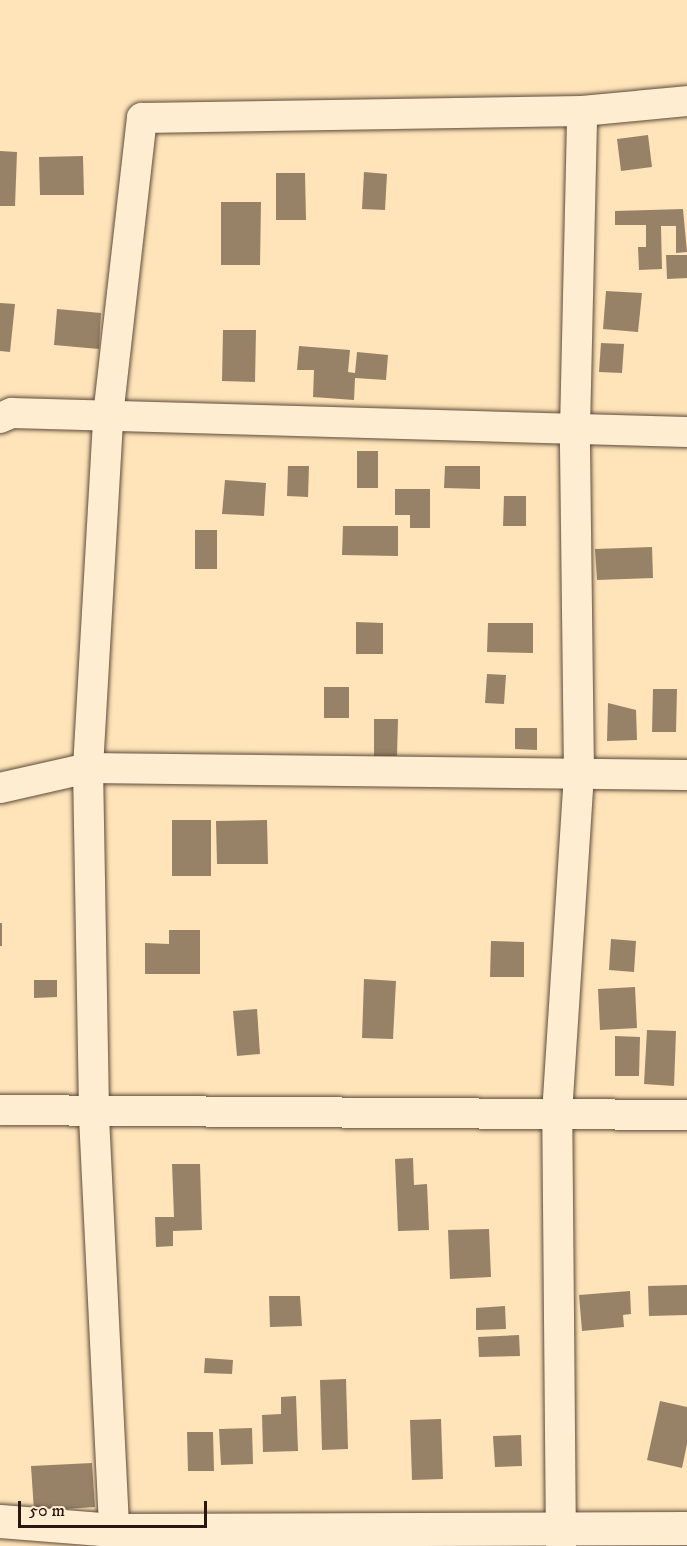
<!DOCTYPE html>
<html>
<head>
<meta charset="utf-8">
<style>
	body { margin:0 }
	#map { position:relative; width:687px; height:1546px; overflow:hidden; background:#fee4b8; font-family:"IM FELL DW Pica",serif }
	div>[style] { position:absolute }
	.building>* { inset:0; background:#978268 }
	.roads { filter:drop-shadow(0 0 2px #5e4a3b) drop-shadow(0 0 2px #5e4a3b) }
	.minor>* { height:30px; margin:-15px; padding:0 15px; transform-origin:15px; border-radius:15px; background:#feedd1 }
	.tertiary>* { height:33px; margin:-16.5px; padding:0 16.5px; transform-origin:16.5px; border-radius:16.5px; background:#feedd1 }
	span { translate:-50% -50%; white-space:nowrap; text-align:center; line-height:1.15; -webkit-text-stroke:4.5px #feedd1; paint-order:stroke }
	.scale { position:absolute; left:18px; top:1501px; width:189px; height:27px; box-sizing:border-box; border:3px solid #281711; border-top:0; padding-left:8px; font-size:18px; line-height:21px; white-space:nowrap; color:#281711; -webkit-text-stroke:4px #feedd1; paint-order:stroke }
</style>
</head>
<body>
<div id="map">
	<div class="building">
		<i style="clip-path:polygon(648px 135px,652px 167px,621px 171px,617px 139px)"></i>
		<i style="clip-path:polygon(0 151px,17px 152px,15px 206px,0 206px)"></i>
		<i style="clip-path:polygon(83px 156px,84px 195px,40px 195px,39px 157px)"></i>
		<i style="clip-path:polygon(364px 172px,387px 174px,385px 210px,362px 209px)"></i>
		<i style="clip-path:polygon(276px 173px,305px 173px,306px 220px,276px 220px)"></i>
		<i style="clip-path:polygon(221px 202px,261px 202px,260px 265px,221px 265px)"></i>
		<i style="clip-path:polygon(683px 209px,687px 252px,676px 253px,676px 226px,661px 226px,662px 269px,639px 270px,638px 247px,646px 247px,646px 225px,615px 225px,615px 211px)"></i>
		<i style="clip-path:polygon(666px 255px,687px 255px,687px 278px,667px 279px)"></i>
		<i style="clip-path:polygon(606px 291px,642px 293px,638px 332px,603px 329px)"></i>
		<i style="clip-path:polygon(0 303px,15px 304px,10px 352px,0 351px)"></i>
		<i style="clip-path:polygon(57px 309px,101px 313px,99px 349px,54px 345px)"></i>
		<i style="clip-path:polygon(223px 330px,256px 330px,255px 382px,222px 381px)"></i>
		<i style="clip-path:polygon(601px 343px,624px 344px,622px 373px,599px 372px)"></i>
		<i style="clip-path:polygon(299px 346px,350px 350px,348px 372px,355px 373px,357px 352px,388px 355px,386px 380px,355px 378px,354px 400px,313px 397px,314px 370px,297px 370px)"></i>
		<i style="clip-path:polygon(357px 451px,378px 451px,378px 488px,357px 488px)"></i>
		<i style="clip-path:polygon(288px 466px,309px 466px,308px 497px,287px 496px)"></i>
		<i style="clip-path:polygon(445px 466px,480px 466px,480px 489px,444px 488px)"></i>
		<i style="clip-path:polygon(225px 480px,266px 483px,264px 516px,222px 514px)"></i>
		<i style="clip-path:polygon(395px 489px,430px 489px,430px 528px,410px 528px,410px 515px,395px 515px)"></i>
		<i style="clip-path:polygon(504px 496px,526px 496px,526px 526px,503px 526px)"></i>
		<i style="clip-path:polygon(343px 526px,398px 526px,398px 556px,342px 555px)"></i>
		<i style="clip-path:polygon(195px 530px,217px 530px,217px 569px,195px 569px)"></i>
		<i style="clip-path:polygon(652px 547px,653px 578px,597px 580px,595px 549px)"></i>
		<i style="clip-path:polygon(356px 622px,383px 623px,383px 654px,356px 654px)"></i>
		<i style="clip-path:polygon(488px 623px,533px 623px,533px 653px,487px 652px)"></i>
		<i style="clip-path:polygon(487px 674px,506px 675px,504px 704px,485px 703px)"></i>
		<i style="clip-path:polygon(324px 687px,349px 687px,349px 718px,324px 718px)"></i>
		<i style="clip-path:polygon(653px 689px,677px 689px,676px 732px,652px 732px)"></i>
		<i style="clip-path:polygon(608px 703px,636px 710px,637px 740px,607px 741px)"></i>
		<i style="clip-path:polygon(374px 719px,398px 719px,397px 756px,374px 756px)"></i>
		<i style="clip-path:polygon(515px 728px,537px 728px,537px 750px,515px 749px)"></i>
		<i style="clip-path:polygon(172px 820px,211px 820px,211px 876px,172px 876px)"></i>
		<i style="clip-path:polygon(267px 820px,268px 864px,217px 864px,216px 821px)"></i>
		<i style="clip-path:polygon(0 923px,2px 923px,2px 946px,0 946px)"></i>
		<i style="clip-path:polygon(169px 930px,200px 930px,200px 974px,145px 974px,145px 943px,169px 944px)"></i>
		<i style="clip-path:polygon(611px 939px,636px 941px,634px 972px,609px 970px)"></i>
		<i style="clip-path:polygon(491px 941px,524px 942px,524px 977px,490px 977px)"></i>
		<i style="clip-path:polygon(364px 979px,396px 981px,393px 1039px,362px 1038px)"></i>
		<i style="clip-path:polygon(34px 980px,57px 980px,57px 997px,34px 998px)"></i>
		<i style="clip-path:polygon(635px 987px,637px 1028px,600px 1030px,598px 989px)"></i>
		<i style="clip-path:polygon(257px 1009px,260px 1054px,237px 1056px,233px 1011px)"></i>
		<i style="clip-path:polygon(647px 1030px,676px 1031px,674px 1086px,644px 1084px)"></i>
		<i style="clip-path:polygon(615px 1036px,640px 1037px,639px 1076px,615px 1076px)"></i>
		<i style="clip-path:polygon(413px 1158px,414px 1185px,427px 1184px,429px 1230px,398px 1231px,395px 1159px)"></i>
		<i style="clip-path:polygon(172px 1164px,200px 1164px,202px 1230px,173px 1231px,173px 1246px,156px 1247px,155px 1217px,174px 1217px)"></i>
		<i style="clip-path:polygon(489px 1229px,491px 1277px,450px 1279px,448px 1230px)"></i>
		<i style="clip-path:polygon(687px 1285px,687px 1315px,649px 1316px,648px 1286px)"></i>
		<i style="clip-path:polygon(630px 1291px,631px 1314px,623px 1315px,624px 1327px,582px 1331px,579px 1295px)"></i>
		<i style="clip-path:polygon(269px 1296px,300px 1296px,302px 1326px,270px 1327px)"></i>
		<i style="clip-path:polygon(505px 1306px,506px 1329px,476px 1330px,476px 1308px)"></i>
		<i style="clip-path:polygon(519px 1335px,520px 1356px,479px 1357px,478px 1337px)"></i>
		<i style="clip-path:polygon(205px 1358px,233px 1360px,232px 1374px,204px 1373px)"></i>
		<i style="clip-path:polygon(346px 1379px,348px 1449px,322px 1450px,320px 1380px)"></i>
		<i style="clip-path:polygon(296px 1396px,298px 1451px,263px 1452px,262px 1415px,281px 1414px,281px 1397px)"></i>
		<i style="clip-path:polygon(660px 1401px,687px 1407px,687px 1444px,682px 1468px,647px 1460px)"></i>
		<i style="clip-path:polygon(441px 1419px,443px 1479px,412px 1480px,410px 1420px)"></i>
		<i style="clip-path:polygon(252px 1428px,253px 1464px,221px 1465px,219px 1429px)"></i>
		<i style="clip-path:polygon(187px 1432px,213px 1432px,214px 1471px,188px 1471px)"></i>
		<i style="clip-path:polygon(521px 1435px,522px 1466px,495px 1467px,493px 1436px)"></i>
		<i style="clip-path:polygon(92px 1463px,95px 1507px,34px 1511px,31px 1466px)"></i>
	</div>
	<div class="roads">
		<div class="minor">
			<i style="left:0;top:418px;width:13px;rotate:-23deg"></i>
			<i style="left:12px;top:413px;width:675px;rotate:1.61deg"></i>
			<i style="left:0;top:788px;width:90px;rotate:-12.8deg"></i>
			<i style="left:88px;top:768px;width:599px;rotate:0.67deg"></i>
			<i style="left:0;top:1110px;width:687px;rotate:0.42deg"></i>
			<i style="left:115px;top:1546px;width:437px;rotate:-92.8deg"></i>
			<i style="left:94px;top:1110px;width:342px;rotate:-91deg"></i>
			<i style="left:88px;top:768px;width:353px;rotate:-86.7deg"></i>
			<i style="left:108px;top:416px;width:300px;rotate:-83.5deg"></i>
			<i style="left:142px;top:118px;width:440px;rotate:-0.9deg"></i>
			<i style="left:582px;top:111px;width:105px;rotate:-5.4deg"></i>
			<i style="left:561px;top:1546px;width:432px;rotate:-90.5deg"></i>
			<i style="left:557px;top:1114px;width:341px;rotate:-86.3deg"></i>
			<i style="left:579px;top:774px;width:345px;rotate:-90.7deg"></i>
			<i style="left:575px;top:429px;width:318px;rotate:-88.7deg"></i>
		</div>
		<div class="tertiary">
			<i style="left:0;top:1521px;width:114px;rotate:4.5deg"></i>
			<i style="left:114px;top:1530px;width:573px;rotate:-0.2deg"></i>
		</div>
	</div>
	<div class="scale">50 m</div>
</div>
</body>
</html>
